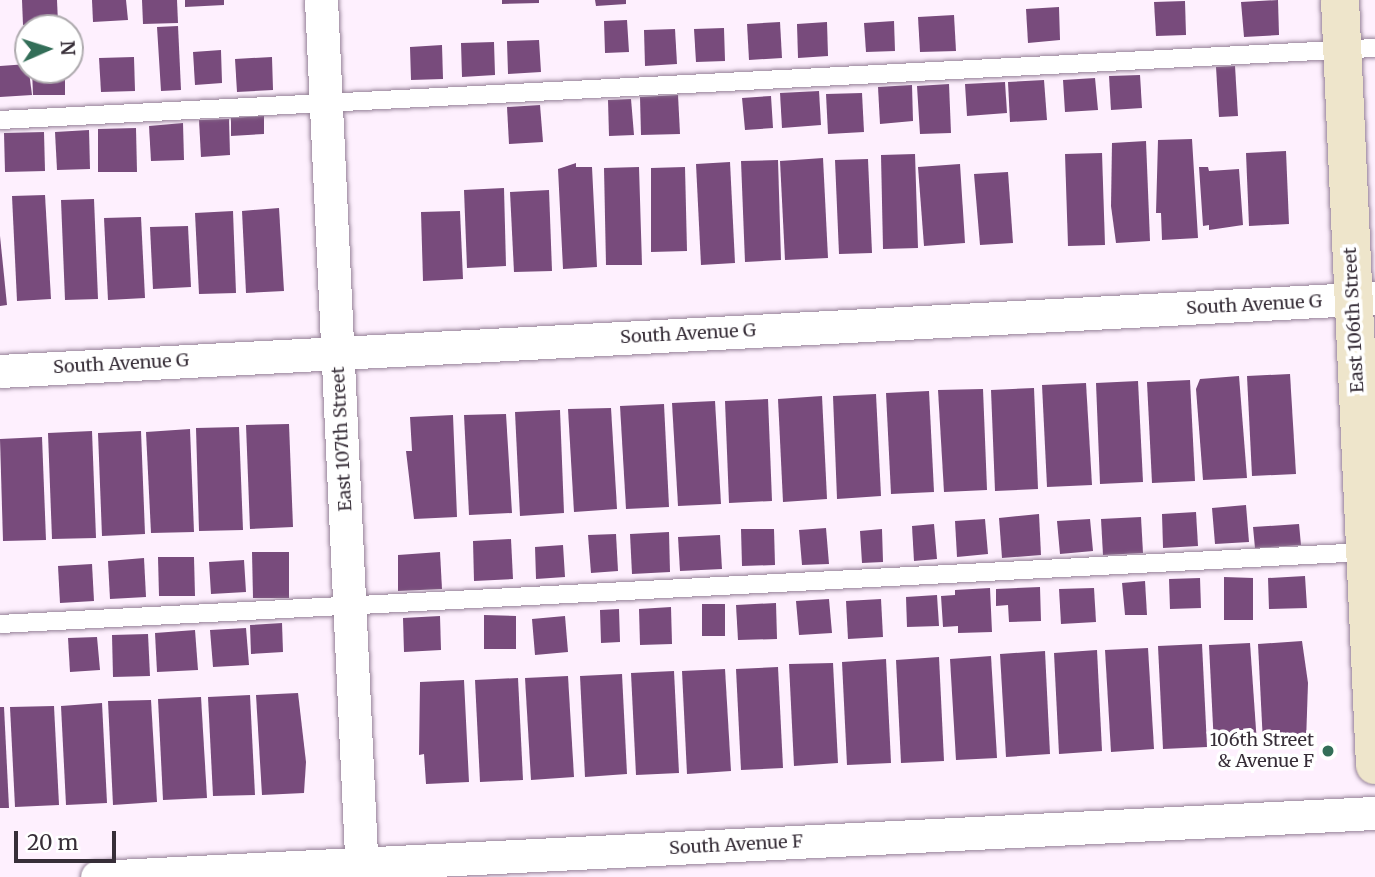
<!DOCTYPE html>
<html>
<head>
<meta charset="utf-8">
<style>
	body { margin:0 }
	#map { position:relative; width:1375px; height:877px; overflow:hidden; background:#fef0fe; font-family:Merriweather,serif }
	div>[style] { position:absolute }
	.building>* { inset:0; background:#784b7c }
	.roads { filter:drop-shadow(0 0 2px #958197) drop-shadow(0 0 2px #958197) }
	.lane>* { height:18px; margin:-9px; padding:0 9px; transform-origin:9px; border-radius:9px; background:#fff }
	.street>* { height:33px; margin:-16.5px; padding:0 16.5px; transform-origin:16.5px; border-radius:16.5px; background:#fff }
	.secondary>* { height:38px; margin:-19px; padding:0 19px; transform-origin:19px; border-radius:19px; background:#eee5cb }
	.dots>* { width:19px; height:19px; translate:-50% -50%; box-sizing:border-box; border:4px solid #fff; border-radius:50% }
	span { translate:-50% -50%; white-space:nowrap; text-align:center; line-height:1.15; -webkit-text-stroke:7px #fff; paint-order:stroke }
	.street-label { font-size:18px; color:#372e38 }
	.poi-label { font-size:18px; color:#372e38 }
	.right { translate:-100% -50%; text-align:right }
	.north { position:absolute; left:14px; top:14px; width:70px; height:70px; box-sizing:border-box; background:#fff; border:2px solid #afabaf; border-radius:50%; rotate:87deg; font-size:19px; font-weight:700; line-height:28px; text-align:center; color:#372e38 }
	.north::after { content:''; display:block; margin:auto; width:24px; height:32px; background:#336e58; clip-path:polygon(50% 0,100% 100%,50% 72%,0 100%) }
	.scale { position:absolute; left:14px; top:831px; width:102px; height:32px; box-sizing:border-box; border:4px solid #372e38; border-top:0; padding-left:9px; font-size:21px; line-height:24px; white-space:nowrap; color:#372e38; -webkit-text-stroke:5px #fff; paint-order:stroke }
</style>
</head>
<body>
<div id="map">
	<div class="building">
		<i style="clip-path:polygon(22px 0,57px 0,58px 23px,23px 25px)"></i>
		<i style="clip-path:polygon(92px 0,126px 0,128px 20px,93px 22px)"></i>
		<i style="clip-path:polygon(142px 0,177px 0,178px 23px,143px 24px)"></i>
		<i style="clip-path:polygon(185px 0,224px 0,224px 5px,185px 7px)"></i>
		<i style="clip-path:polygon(502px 0,539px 0,539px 3px,502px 4px)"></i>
		<i style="clip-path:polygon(595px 0,626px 0,626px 4px,596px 6px)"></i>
		<i style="clip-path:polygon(1278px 0,1279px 35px,1244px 37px,1241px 2px)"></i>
		<i style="clip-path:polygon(1185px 1px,1186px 35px,1156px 36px,1154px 2px)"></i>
		<i style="clip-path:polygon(1059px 7px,1060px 40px,1028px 43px,1026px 9px)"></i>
		<i style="clip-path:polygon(954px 15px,956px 51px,920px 52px,918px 17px)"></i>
		<i style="clip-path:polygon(627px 20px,629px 52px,605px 53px,604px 21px)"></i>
		<i style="clip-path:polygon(894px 21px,895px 51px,866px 52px,864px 23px)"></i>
		<i style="clip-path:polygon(780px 22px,782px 58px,749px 60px,747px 24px)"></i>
		<i style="clip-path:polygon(827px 22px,828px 56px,798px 58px,797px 24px)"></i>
		<i style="clip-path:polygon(178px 26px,181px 90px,161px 91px,157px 27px)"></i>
		<i style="clip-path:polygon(724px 28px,725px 61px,696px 62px,694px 29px)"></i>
		<i style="clip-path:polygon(675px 29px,677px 64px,645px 66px,644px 30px)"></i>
		<i style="clip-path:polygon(539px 40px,541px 72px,508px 74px,507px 41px)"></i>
		<i style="clip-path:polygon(494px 42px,495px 75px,462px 77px,461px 43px)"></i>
		<i style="clip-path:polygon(442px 45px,443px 79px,411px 80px,410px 47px)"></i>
		<i style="clip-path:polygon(221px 50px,222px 83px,195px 85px,193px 52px)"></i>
		<i style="clip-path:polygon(134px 57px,135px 91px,101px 92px,99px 58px)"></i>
		<i style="clip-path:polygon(272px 57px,273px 90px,237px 92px,235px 59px)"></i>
		<i style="clip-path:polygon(28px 64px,32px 95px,0 97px,0 66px)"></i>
		<i style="clip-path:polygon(1235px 66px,1238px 116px,1219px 117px,1216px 67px)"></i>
		<i style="clip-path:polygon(32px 70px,65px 70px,65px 95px,33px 95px)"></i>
		<i style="clip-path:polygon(1140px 75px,1142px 108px,1111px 110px,1109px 76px)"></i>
		<i style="clip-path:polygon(1095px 78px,1098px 110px,1065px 112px,1063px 80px)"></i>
		<i style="clip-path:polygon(1044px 80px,1047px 120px,1010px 122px,1008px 82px)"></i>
		<i style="clip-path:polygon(1005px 82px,1007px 113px,967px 116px,965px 84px)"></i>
		<i style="clip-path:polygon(949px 84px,951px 133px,920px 134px,917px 86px)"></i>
		<i style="clip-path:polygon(912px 85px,913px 121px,880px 124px,878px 87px)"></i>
		<i style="clip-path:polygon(819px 91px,821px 125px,782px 128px,780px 93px)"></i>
		<i style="clip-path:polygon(862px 93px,864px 132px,828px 134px,826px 94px)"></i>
		<i style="clip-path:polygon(678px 95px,680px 134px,641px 135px,640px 97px)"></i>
		<i style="clip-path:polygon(771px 96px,773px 128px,745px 130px,742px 98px)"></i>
		<i style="clip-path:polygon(631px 99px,634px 135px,609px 136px,608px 100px)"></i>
		<i style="clip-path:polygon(540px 105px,543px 142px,509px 144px,507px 107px)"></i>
		<i style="clip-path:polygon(264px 116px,264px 134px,231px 136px,231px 118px)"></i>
		<i style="clip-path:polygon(229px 119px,230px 155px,201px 157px,199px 120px)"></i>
		<i style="clip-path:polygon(183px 123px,184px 160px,151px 161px,149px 126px)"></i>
		<i style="clip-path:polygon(136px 128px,137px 172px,98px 172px,98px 129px)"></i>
		<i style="clip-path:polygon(89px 130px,90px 169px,57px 170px,55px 132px)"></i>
		<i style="clip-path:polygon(44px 132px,45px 171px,5px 172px,4px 133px)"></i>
		<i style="clip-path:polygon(1192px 139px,1198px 238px,1162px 240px,1161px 213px,1156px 213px,1158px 140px)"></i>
		<i style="clip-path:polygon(1146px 141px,1150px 241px,1116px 243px,1111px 206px,1112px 143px)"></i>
		<i style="clip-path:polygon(1286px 151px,1289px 224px,1249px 226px,1246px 153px)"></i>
		<i style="clip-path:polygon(1102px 153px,1105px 245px,1068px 246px,1065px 154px)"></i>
		<i style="clip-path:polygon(915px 154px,918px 248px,883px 249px,881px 155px)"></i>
		<i style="clip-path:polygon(823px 158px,828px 258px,785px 260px,780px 161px)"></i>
		<i style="clip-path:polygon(868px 159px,872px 253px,839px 254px,835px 160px)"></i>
		<i style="clip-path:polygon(778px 160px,781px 260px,745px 262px,741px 161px)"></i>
		<i style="clip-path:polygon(730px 162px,735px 263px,701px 265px,696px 164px)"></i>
		<i style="clip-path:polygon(576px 163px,576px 167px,592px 167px,597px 267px,563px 269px,558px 169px)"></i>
		<i style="clip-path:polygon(960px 164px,965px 243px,924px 246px,918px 167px)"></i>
		<i style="clip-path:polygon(639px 167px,642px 265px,606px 265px,604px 168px)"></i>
		<i style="clip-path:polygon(685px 167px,687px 251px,651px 252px,651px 168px)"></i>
		<i style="clip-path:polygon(1199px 167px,1208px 167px,1209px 171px,1239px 169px,1243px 225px,1209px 230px,1209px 225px,1203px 226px)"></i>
		<i style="clip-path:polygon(1008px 172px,1013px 243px,980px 245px,974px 174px)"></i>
		<i style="clip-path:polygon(504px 188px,506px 266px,467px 268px,464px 190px)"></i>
		<i style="clip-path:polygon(549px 190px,552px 271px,514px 272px,510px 192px)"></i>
		<i style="clip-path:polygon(45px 195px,51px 299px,17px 301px,12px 196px)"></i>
		<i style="clip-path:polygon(94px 199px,98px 299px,65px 300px,61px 200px)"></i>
		<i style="clip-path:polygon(279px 208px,284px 291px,246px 293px,242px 211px)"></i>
		<i style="clip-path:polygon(233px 211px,236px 293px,199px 294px,195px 213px)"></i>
		<i style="clip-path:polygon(460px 211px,463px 279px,423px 281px,421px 212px)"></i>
		<i style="clip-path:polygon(141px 217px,145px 298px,108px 300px,104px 218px)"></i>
		<i style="clip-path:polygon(188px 226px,191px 287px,153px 289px,150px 227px)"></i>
		<i style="clip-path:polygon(0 236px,7px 305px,0 306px)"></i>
		<i style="clip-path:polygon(1290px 374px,1296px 474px,1252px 476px,1247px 376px)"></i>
		<i style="clip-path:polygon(1239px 376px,1247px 478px,1203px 480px,1196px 389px,1200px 379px)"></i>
		<i style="clip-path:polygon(1190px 380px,1195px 481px,1152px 483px,1147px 382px)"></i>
		<i style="clip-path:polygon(1138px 381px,1143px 482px,1100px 484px,1096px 383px)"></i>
		<i style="clip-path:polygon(1086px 383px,1092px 485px,1047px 487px,1042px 385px)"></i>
		<i style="clip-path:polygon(1034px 388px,1038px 489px,995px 491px,991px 390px)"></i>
		<i style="clip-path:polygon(983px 389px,987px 490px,944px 492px,938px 390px)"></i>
		<i style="clip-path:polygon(929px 391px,934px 492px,891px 494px,886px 393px)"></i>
		<i style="clip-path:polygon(876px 394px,881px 496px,837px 499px,833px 396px)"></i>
		<i style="clip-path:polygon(822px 396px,827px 499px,783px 502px,778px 399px)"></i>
		<i style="clip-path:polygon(768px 399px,772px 501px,729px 503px,725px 401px)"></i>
		<i style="clip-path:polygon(715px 401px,721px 504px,678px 506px,672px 403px)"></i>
		<i style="clip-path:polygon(664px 404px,669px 507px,626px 509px,620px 406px)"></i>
		<i style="clip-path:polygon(611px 408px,617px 509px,574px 512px,568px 409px)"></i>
		<i style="clip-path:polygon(560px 410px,564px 513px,520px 516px,515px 412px)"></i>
		<i style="clip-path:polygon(506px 414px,512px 513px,469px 515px,464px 415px)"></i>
		<i style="clip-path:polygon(453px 415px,457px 517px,414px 519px,406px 451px,412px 451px,410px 417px)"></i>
		<i style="clip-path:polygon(289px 424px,293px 527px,250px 529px,246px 425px)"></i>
		<i style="clip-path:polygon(239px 427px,243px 530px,199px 531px,196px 428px)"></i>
		<i style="clip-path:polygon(190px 429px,194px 532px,151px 533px,146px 432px)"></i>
		<i style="clip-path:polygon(92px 431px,96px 538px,52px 539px,48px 433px)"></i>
		<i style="clip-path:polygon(141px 431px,145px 534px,102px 536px,98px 433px)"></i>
		<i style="clip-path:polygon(42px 437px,46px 540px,3px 541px,0 439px)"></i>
		<i style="clip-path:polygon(1246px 505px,1249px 542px,1215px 544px,1212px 508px)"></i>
		<i style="clip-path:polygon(1196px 512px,1198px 546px,1163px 548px,1162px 514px)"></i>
		<i style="clip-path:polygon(1039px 514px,1041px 555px,1002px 558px,999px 518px)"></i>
		<i style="clip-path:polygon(1141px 517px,1143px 553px,1103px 555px,1101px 519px)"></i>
		<i style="clip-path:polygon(985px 519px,988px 554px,957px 557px,955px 521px)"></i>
		<i style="clip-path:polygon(1090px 519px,1093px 551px,1060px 554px,1057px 521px)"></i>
		<i style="clip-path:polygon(934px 524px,937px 559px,914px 561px,912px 526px)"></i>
		<i style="clip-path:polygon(1299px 524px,1301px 545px,1255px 548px,1253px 527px)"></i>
		<i style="clip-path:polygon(826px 528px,829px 564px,802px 565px,799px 530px)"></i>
		<i style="clip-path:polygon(741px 529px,774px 529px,775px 565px,742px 566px)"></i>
		<i style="clip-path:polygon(882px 529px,883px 562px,862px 563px,860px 531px)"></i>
		<i style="clip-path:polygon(669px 532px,670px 572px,632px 574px,630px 534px)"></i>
		<i style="clip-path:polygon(616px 534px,618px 571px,591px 573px,588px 535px)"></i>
		<i style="clip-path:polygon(720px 535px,722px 569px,680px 571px,678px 537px)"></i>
		<i style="clip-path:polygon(511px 539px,513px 579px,474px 581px,473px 541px)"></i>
		<i style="clip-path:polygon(563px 545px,565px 577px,536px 579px,535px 547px)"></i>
		<i style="clip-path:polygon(252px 552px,289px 552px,289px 598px,253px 598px)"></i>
		<i style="clip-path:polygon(440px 552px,442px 589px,398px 591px,398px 555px)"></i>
		<i style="clip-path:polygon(158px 557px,194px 557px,195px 596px,159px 596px)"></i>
		<i style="clip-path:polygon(144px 558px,146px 597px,110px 599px,108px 561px)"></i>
		<i style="clip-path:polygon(244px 560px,246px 592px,211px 594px,209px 562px)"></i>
		<i style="clip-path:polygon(92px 564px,94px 601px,60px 603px,58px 566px)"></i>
		<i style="clip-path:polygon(1305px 576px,1307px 608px,1269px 609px,1268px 578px)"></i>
		<i style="clip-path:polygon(1224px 577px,1253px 578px,1253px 620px,1224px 620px)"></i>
		<i style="clip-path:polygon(1200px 578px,1201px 608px,1170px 609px,1169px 579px)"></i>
		<i style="clip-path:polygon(1145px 581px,1147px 615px,1125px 615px,1122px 583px)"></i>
		<i style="clip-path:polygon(1040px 587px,1041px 621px,1009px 622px,1008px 605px,996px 606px,996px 589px)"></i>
		<i style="clip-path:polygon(990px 588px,992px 632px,958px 633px,958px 626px,943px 627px,941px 596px,955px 595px,955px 590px)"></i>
		<i style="clip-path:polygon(1094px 588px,1096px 622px,1061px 624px,1059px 589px)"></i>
		<i style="clip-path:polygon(937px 595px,939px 626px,907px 627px,906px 597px)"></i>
		<i style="clip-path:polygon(829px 599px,832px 633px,799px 635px,796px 601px)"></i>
		<i style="clip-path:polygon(881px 599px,883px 637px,848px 639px,846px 601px)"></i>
		<i style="clip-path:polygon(776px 603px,777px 639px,738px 640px,736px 605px)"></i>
		<i style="clip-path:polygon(702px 604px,725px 604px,725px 636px,702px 636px)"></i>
		<i style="clip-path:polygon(671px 607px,672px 644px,640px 645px,639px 609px)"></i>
		<i style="clip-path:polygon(619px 609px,620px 642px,601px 643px,600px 610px)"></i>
		<i style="clip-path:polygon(484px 615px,516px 616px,516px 649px,484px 649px)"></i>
		<i style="clip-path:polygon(440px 616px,441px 650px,404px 652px,403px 618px)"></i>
		<i style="clip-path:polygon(565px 616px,568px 652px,535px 655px,532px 619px)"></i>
		<i style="clip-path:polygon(282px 623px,283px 652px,251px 654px,250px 625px)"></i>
		<i style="clip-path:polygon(246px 628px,249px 665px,213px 667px,210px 630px)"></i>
		<i style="clip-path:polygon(195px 630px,198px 670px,157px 672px,155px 633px)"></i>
		<i style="clip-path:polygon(148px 634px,150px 676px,113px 677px,112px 635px)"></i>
		<i style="clip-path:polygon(97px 637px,100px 670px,70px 672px,68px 638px)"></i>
		<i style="clip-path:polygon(1302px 641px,1308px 683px,1306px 742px,1263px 743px,1258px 644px)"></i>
		<i style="clip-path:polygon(1250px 643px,1257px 744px,1214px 746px,1209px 645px)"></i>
		<i style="clip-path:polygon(1202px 644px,1207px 747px,1163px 749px,1158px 646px)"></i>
		<i style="clip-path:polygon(1148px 648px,1154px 749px,1111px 752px,1105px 650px)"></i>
		<i style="clip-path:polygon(1097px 650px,1102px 751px,1059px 754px,1054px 653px)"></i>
		<i style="clip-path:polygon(1045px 651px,1050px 754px,1006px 757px,1000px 654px)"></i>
		<i style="clip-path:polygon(991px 656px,997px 758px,956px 760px,950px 659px)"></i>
		<i style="clip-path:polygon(939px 657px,944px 761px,901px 763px,896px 660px)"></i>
		<i style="clip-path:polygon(886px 659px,891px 763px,847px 765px,842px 662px)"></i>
		<i style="clip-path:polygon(833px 663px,838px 763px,794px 766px,789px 664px)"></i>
		<i style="clip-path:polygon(778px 667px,783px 768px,741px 770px,736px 669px)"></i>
		<i style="clip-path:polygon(725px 669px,731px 771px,687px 774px,682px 671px)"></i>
		<i style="clip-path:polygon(674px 671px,679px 773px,636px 775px,631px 673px)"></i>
		<i style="clip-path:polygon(622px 674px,627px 774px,585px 777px,580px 676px)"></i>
		<i style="clip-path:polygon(568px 676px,574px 777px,531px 780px,525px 678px)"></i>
		<i style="clip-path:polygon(518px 678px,523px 780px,480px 782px,475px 680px)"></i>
		<i style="clip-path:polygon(464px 680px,469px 782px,426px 784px,424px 754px,419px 755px,420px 682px)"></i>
		<i style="clip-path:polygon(298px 693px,306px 762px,304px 793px,262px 795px,256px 695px)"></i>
		<i style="clip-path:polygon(250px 695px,255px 795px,213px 796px,208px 697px)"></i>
		<i style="clip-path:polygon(201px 697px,207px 798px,163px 800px,158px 699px)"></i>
		<i style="clip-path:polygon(151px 700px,157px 802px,113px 805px,108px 701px)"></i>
		<i style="clip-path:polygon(102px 703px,107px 803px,66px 805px,61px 706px)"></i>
		<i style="clip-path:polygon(54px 706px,59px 805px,15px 807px,10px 707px)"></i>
		<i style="clip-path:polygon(0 707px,4px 707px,9px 808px,0 808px)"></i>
	</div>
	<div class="roads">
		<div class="lane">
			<i style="left:0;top:120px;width:1377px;rotate:-3deg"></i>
			<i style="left:0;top:624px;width:1367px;rotate:-3.02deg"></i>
		</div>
		<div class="street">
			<i style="left:321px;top:0;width:878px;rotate:87.32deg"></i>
			<i style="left:0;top:371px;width:1377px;rotate:-3.04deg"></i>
			<i style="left:97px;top:877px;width:1280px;rotate:-2.87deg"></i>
		</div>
		<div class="secondary">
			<i style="left:1340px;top:0;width:766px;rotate:87.38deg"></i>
		</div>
	</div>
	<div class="dots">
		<i style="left:1328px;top:751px;background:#336e58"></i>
	</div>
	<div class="street-label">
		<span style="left:1254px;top:305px;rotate:-3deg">South Avenue G</span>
		<span style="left:1354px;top:320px;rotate:-93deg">East 106th Street</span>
		<span style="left:688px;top:334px;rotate:-3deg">South Avenue G</span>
		<span style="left:121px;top:364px;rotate:-3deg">South Avenue G</span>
		<span style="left:342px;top:439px;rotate:-93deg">East 107th Street</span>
		<span style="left:736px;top:845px;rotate:-3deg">South Avenue F</span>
	</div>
	<div class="poi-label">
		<span class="right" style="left:1314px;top:751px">106th Street<br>&amp; Avenue F</span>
	</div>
	<div class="north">N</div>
	<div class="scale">20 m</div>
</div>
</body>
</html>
